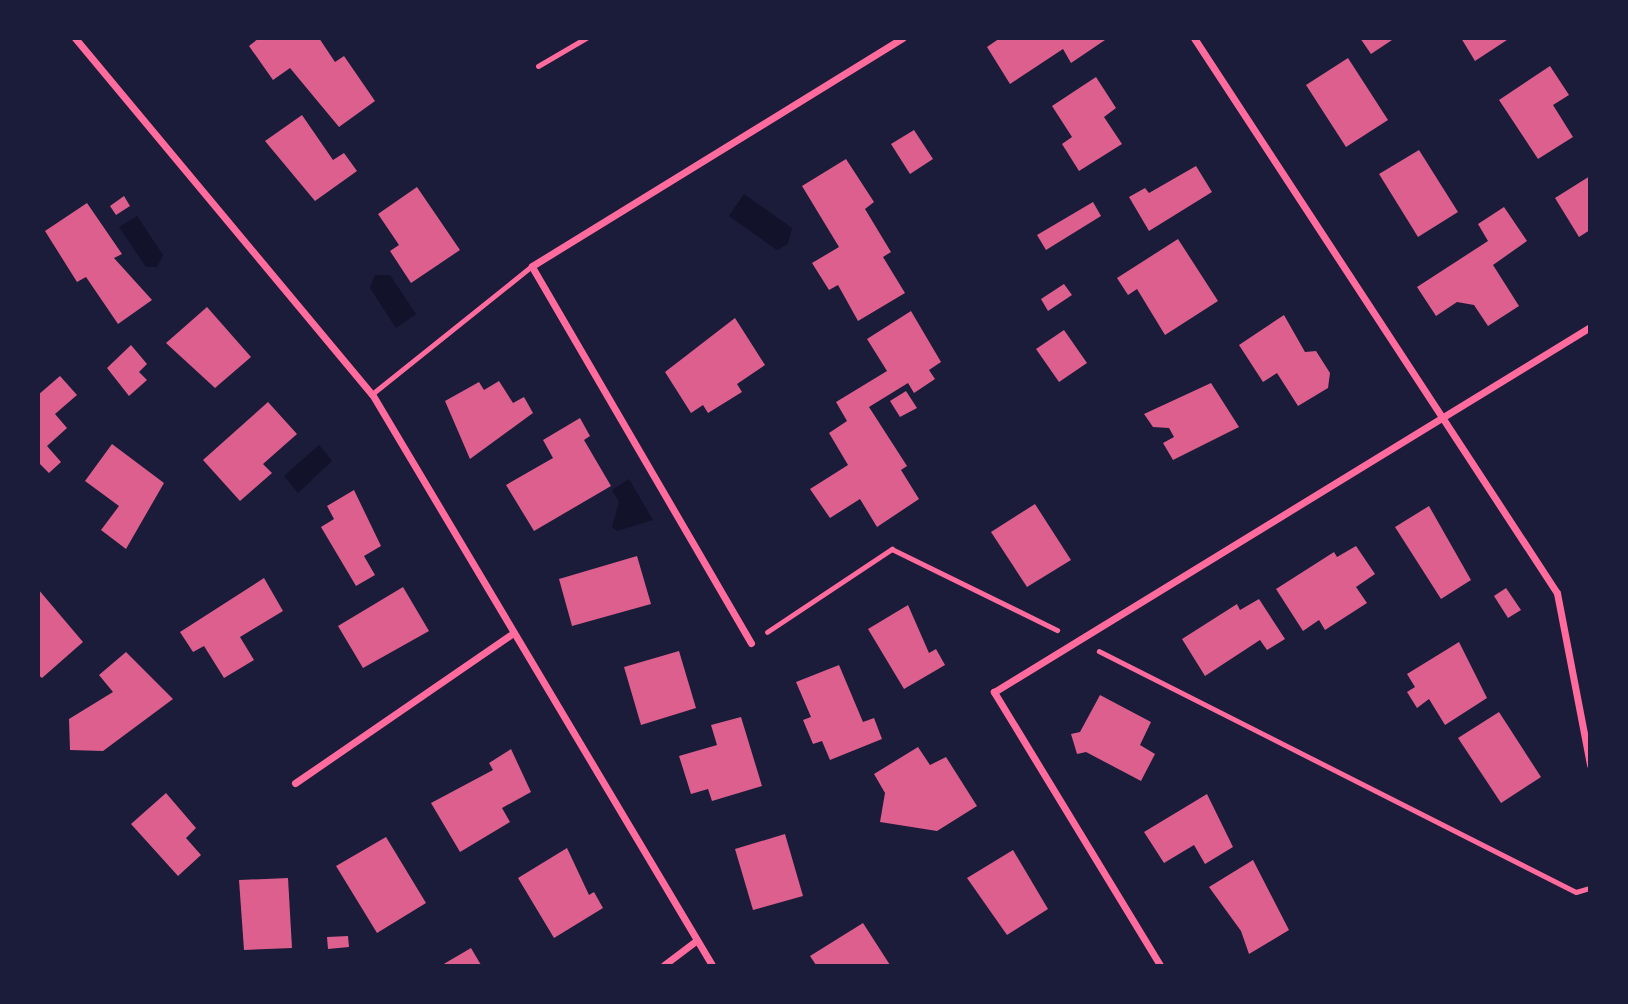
<!DOCTYPE html>
<html>
<head>
<meta charset="utf-8">
<style>
	body { margin:0 }
	#map { position:relative; width:1628px; height:1004px; overflow:hidden; background:#1b1b3a; font-family:"Nunito Sans",sans-serif }
	div>[style] { position:absolute }
	.water>* { inset:0; background:#12122b }
	.building>* { inset:0; background:#dd5f8e }
	.path>* { height:4.5px; margin:-2.25px; padding:0 2.25px; transform-origin:2.25px; border-radius:2.25px; background:#ff6b9d }
	.service>* { height:5px; margin:-2.5px; padding:0 2.5px; transform-origin:2.5px; border-radius:2.5px; background:#ff6b9d }
	.minor>* { height:7px; margin:-3.5px; padding:0 3.5px; transform-origin:3.5px; border-radius:3.5px; background:#ff6b9d }
	span { translate:-50% -50%; white-space:nowrap; text-align:center; line-height:1.15; -webkit-text-stroke:6px #1b1b3a; paint-order:stroke }
	.frame { position:absolute; inset:0; border:40px solid #1b1b3a; pointer-events:none }
</style>
</head>
<body>
<div id="map">
	<div class="water">
		<i style="clip-path:polygon(744px 194px,792px 228px,788px 244px,777px 250px,729px 216px)"></i>
		<i style="clip-path:polygon(137px 216px,163px 255px,157px 267px,146px 267px,119px 227px)"></i>
		<i style="clip-path:polygon(375px 275px,390px 275px,416px 314px,396px 328px,370px 288px)"></i>
		<i style="clip-path:polygon(319px 445px,332px 461px,298px 493px,284px 476px)"></i>
		<i style="clip-path:polygon(629px 479px,653px 520px,617px 531px,612px 527px,619px 502px,612px 490px)"></i>
	</div>
	<div class="building">
		<i style="clip-path:polygon(259px 38px,319px 38px,335px 62px,344px 56px,375px 101px,339px 127px,290px 68px,273px 80px,249px 46px)"></i>
		<i style="clip-path:polygon(1000px 38px,1108px 38px,1071px 63px,1063px 49px,1010px 84px,987px 47px)"></i>
		<i style="clip-path:polygon(1360px 38px,1395px 38px,1371px 54px)"></i>
		<i style="clip-path:polygon(1461px 38px,1510px 38px,1475px 61px)"></i>
		<i style="clip-path:polygon(1348px 58px,1388px 120px,1346px 147px,1306px 85px)"></i>
		<i style="clip-path:polygon(1550px 66px,1569px 95px,1553px 105px,1573px 137px,1538px 159px,1499px 100px)"></i>
		<i style="clip-path:polygon(1096px 77px,1116px 108px,1104px 117px,1122px 144px,1079px 171px,1062px 144px,1072px 137px,1052px 106px)"></i>
		<i style="clip-path:polygon(302px 115px,333px 160px,344px 153px,357px 171px,315px 201px,265px 141px)"></i>
		<i style="clip-path:polygon(914px 130px,933px 159px,910px 174px,891px 144px)"></i>
		<i style="clip-path:polygon(1419px 150px,1458px 212px,1418px 237px,1379px 174px)"></i>
		<i style="clip-path:polygon(846px 159px,874px 202px,865px 209px,891px 252px,883px 257px,905px 293px,858px 321px,838px 285px,829px 290px,812px 263px,839px 247px,802px 186px)"></i>
		<i style="clip-path:polygon(1196px 166px,1212px 192px,1149px 231px,1129px 197px,1145px 188px,1149px 193px)"></i>
		<i style="clip-path:polygon(1590px 176px,1590px 230px,1579px 237px,1555px 198px)"></i>
		<i style="clip-path:polygon(417px 187px,460px 250px,411px 283px,390px 251px,399px 245px,378px 214px)"></i>
		<i style="clip-path:polygon(124px 196px,130px 206px,116px 215px,110px 206px)"></i>
		<i style="clip-path:polygon(1093px 202px,1101px 216px,1046px 250px,1037px 235px)"></i>
		<i style="clip-path:polygon(87px 203px,122px 254px,114px 258px,152px 300px,118px 324px,86px 277px,77px 282px,45px 231px)"></i>
		<i style="clip-path:polygon(1504px 207px,1527px 241px,1493px 265px,1519px 306px,1488px 326px,1474px 305px,1457px 302px,1436px 316px,1417px 287px,1488px 241px,1478px 224px)"></i>
		<i style="clip-path:polygon(1178px 239px,1218px 301px,1165px 335px,1137px 289px,1128px 295px,1117px 278px)"></i>
		<i style="clip-path:polygon(1064px 284px,1072px 295px,1048px 311px,1041px 299px)"></i>
		<i style="clip-path:polygon(207px 307px,251px 357px,215px 388px,166px 343px)"></i>
		<i style="clip-path:polygon(911px 311px,941px 362px,929px 370px,935px 379px,914px 393px,908px 383px,869px 407px,907px 466px,901px 470px,919px 499px,877px 527px,860px 499px,830px 518px,810px 489px,848px 465px,829px 433px,847px 421px,836px 402px,887px 371px,867px 339px)"></i>
		<i style="clip-path:polygon(1284px 315px,1305px 352px,1316px 351px,1330px 373px,1328px 388px,1298px 406px,1277px 373px,1263px 382px,1239px 345px)"></i>
		<i style="clip-path:polygon(735px 318px,765px 365px,737px 384px,742px 392px,708px 413px,703px 405px,691px 413px,665px 372px)"></i>
		<i style="clip-path:polygon(1064px 330px,1087px 363px,1059px 382px,1036px 349px)"></i>
		<i style="clip-path:polygon(131px 345px,147px 364px,139px 372px,147px 380px,129px 396px,107px 368px)"></i>
		<i style="clip-path:polygon(60px 376px,77px 395px,55px 414px,67px 428px,47px 446px,61px 462px,49px 473px,38px 462px,38px 395px)"></i>
		<i style="clip-path:polygon(499px 381px,513px 403px,524px 397px,533px 413px,470px 459px,445px 401px,479px 382px,484px 390px)"></i>
		<i style="clip-path:polygon(1211px 383px,1239px 427px,1173px 460px,1163px 443px,1174px 437px,1169px 428px,1153px 427px,1144px 414px)"></i>
		<i style="clip-path:polygon(906px 391px,917px 408px,900px 417px,890px 401px)"></i>
		<i style="clip-path:polygon(268px 402px,297px 434px,263px 464px,272px 473px,240px 501px,203px 460px)"></i>
		<i style="clip-path:polygon(580px 418px,590px 436px,584px 440px,611px 486px,534px 531px,506px 485px,553px 458px,543px 440px)"></i>
		<i style="clip-path:polygon(112px 444px,164px 483px,126px 549px,101px 530px,119px 506px,85px 481px)"></i>
		<i style="clip-path:polygon(354px 490px,381px 546px,364px 556px,375px 575px,356px 586px,321px 527px,334px 519px,327px 506px)"></i>
		<i style="clip-path:polygon(1035px 504px,1071px 560px,1027px 587px,991px 532px)"></i>
		<i style="clip-path:polygon(1429px 506px,1471px 580px,1441px 599px,1395px 527px)"></i>
		<i style="clip-path:polygon(1356px 546px,1375px 574px,1356px 587px,1367px 603px,1325px 630px,1319px 620px,1303px 631px,1276px 589px,1334px 552px,1337px 557px)"></i>
		<i style="clip-path:polygon(637px 556px,651px 604px,572px 626px,559px 579px)"></i>
		<i style="clip-path:polygon(264px 578px,283px 611px,240px 637px,254px 660px,224px 678px,204px 646px,193px 652px,180px 632px)"></i>
		<i style="clip-path:polygon(403px 587px,429px 631px,363px 668px,338px 626px)"></i>
		<i style="clip-path:polygon(1506px 588px,1521px 610px,1508px 618px,1494px 596px)"></i>
		<i style="clip-path:polygon(38px 589px,83px 642px,42px 678px,38px 675px)"></i>
		<i style="clip-path:polygon(1259px 599px,1285px 639px,1267px 650px,1260px 640px,1205px 676px,1182px 639px,1237px 604px,1240px 610px)"></i>
		<i style="clip-path:polygon(908px 605px,929px 653px,936px 649px,945px 665px,904px 689px,868px 629px)"></i>
		<i style="clip-path:polygon(1459px 642px,1487px 698px,1445px 725px,1429px 699px,1417px 708px,1407px 692px,1415px 687px,1407px 674px)"></i>
		<i style="clip-path:polygon(679px 651px,696px 708px,641px 725px,624px 667px)"></i>
		<i style="clip-path:polygon(126px 652px,173px 699px,103px 751px,70px 750px,69px 719px,113px 692px,99px 675px)"></i>
		<i style="clip-path:polygon(839px 665px,863px 722px,874px 718px,882px 739px,830px 760px,822px 741px,813px 744px,803px 720px,811px 717px,796px 682px)"></i>
		<i style="clip-path:polygon(1100px 695px,1151px 722px,1140px 745px,1155px 754px,1141px 781px,1086px 752px,1077px 754px,1071px 734px,1080px 732px)"></i>
		<i style="clip-path:polygon(1499px 712px,1541px 777px,1501px 803px,1458px 738px)"></i>
		<i style="clip-path:polygon(741px 717px,762px 786px,712px 801px,708px 789px,691px 794px,679px 756px,717px 745px,711px 725px)"></i>
		<i style="clip-path:polygon(918px 747px,930px 765px,946px 757px,977px 806px,937px 831px,880px 822px,885px 793px,874px 774px)"></i>
		<i style="clip-path:polygon(511px 749px,531px 792px,502px 808px,510px 822px,460px 852px,431px 803px,493px 770px,489px 763px)"></i>
		<i style="clip-path:polygon(166px 793px,196px 828px,186px 838px,201px 855px,178px 876px,131px 824px)"></i>
		<i style="clip-path:polygon(1207px 794px,1233px 847px,1205px 864px,1194px 845px,1164px 863px,1144px 832px)"></i>
		<i style="clip-path:polygon(785px 834px,803px 896px,753px 910px,735px 849px)"></i>
		<i style="clip-path:polygon(386px 837px,426px 903px,377px 933px,336px 866px)"></i>
		<i style="clip-path:polygon(567px 848px,589px 895px,594px 892px,603px 908px,554px 938px,518px 878px)"></i>
		<i style="clip-path:polygon(1013px 850px,1048px 909px,1007px 935px,967px 878px)"></i>
		<i style="clip-path:polygon(1253px 860px,1289px 930px,1249px 954px,1241px 931px,1209px 887px)"></i>
		<i style="clip-path:polygon(288px 878px,292px 948px,244px 950px,239px 880px)"></i>
		<i style="clip-path:polygon(863px 923px,890px 965px,816px 965px,810px 956px)"></i>
		<i style="clip-path:polygon(348px 936px,349px 947px,328px 949px,327px 937px)"></i>
		<i style="clip-path:polygon(471px 948px,481px 965px,442px 965px)"></i>
	</div>
	<div class="path">
		<i style="left:767px;top:632px;width:150px;rotate:-33.6deg"></i>
		<i style="left:892px;top:549px;width:184px;rotate:26.1deg"></i>
		<i style="left:1099px;top:651px;width:534px;rotate:26.8deg"></i>
		<i style="left:1576px;top:892px;width:15px;rotate:-16deg"></i>
	</div>
	<div class="service">
		<i style="left:538px;top:66px;width:56px;rotate:-30.3deg"></i>
		<i style="left:372px;top:394px;width:205px;rotate:-38.7deg"></i>
	</div>
	<div class="minor">
		<i style="left:75px;top:38px;width:464px;rotate:50.2deg"></i>
		<i style="left:372px;top:394px;width:665px;rotate:59.23deg"></i>
		<i style="left:1194px;top:38px;width:663px;rotate:56.81deg"></i>
		<i style="left:1557px;top:593px;width:175px;rotate:79.1deg"></i>
		<i style="left:751px;top:643px;width:436px;rotate:-120.2deg"></i>
		<i style="left:532px;top:266px;width:435px;rotate:-31.6deg"></i>
		<i style="left:295px;top:783px;width:261px;rotate:-34.5deg"></i>
		<i style="left:664px;top:965px;width:41px;rotate:-37.1deg"></i>
		<i style="left:1160px;top:965px;width:320px;rotate:-121.3deg"></i>
		<i style="left:994px;top:692px;width:699px;rotate:-31.48deg"></i>
	</div>
	<div class="frame"></div>
</div>
</body>
</html>
